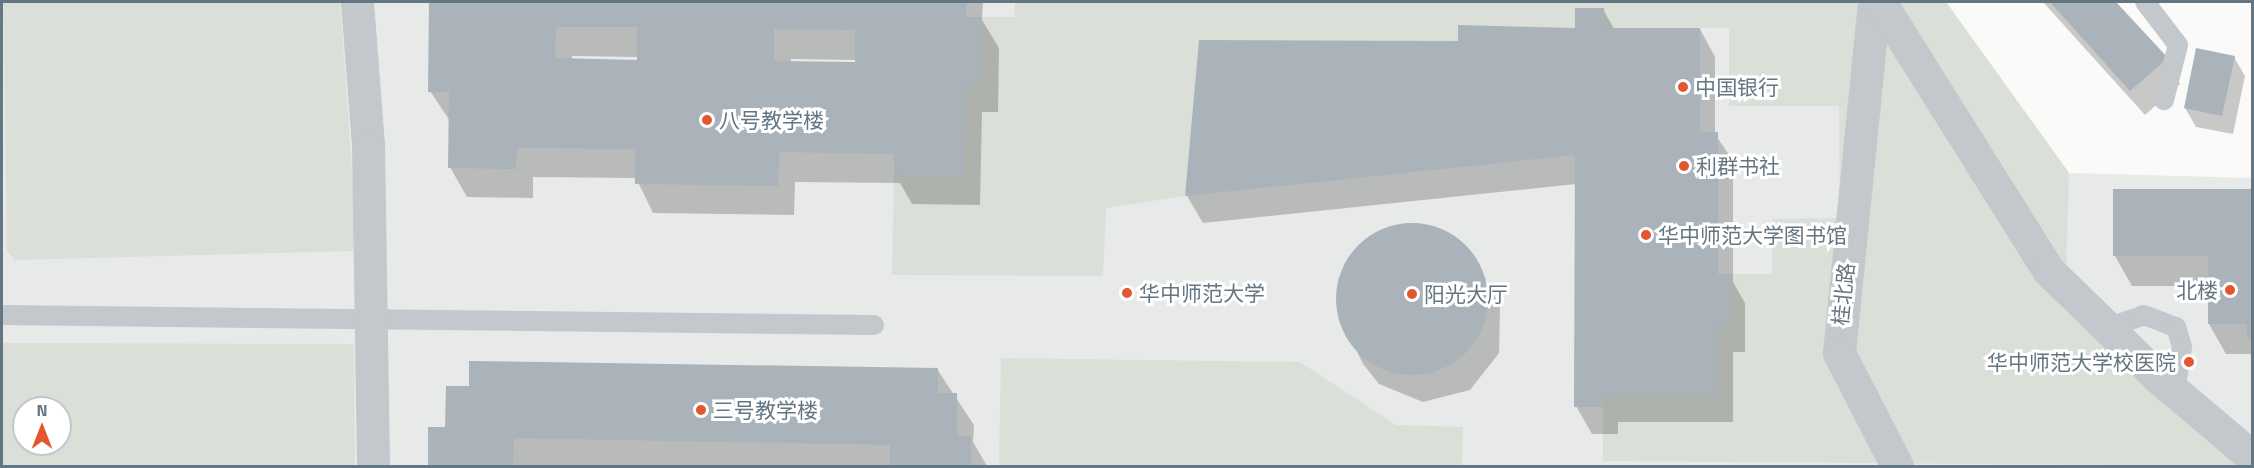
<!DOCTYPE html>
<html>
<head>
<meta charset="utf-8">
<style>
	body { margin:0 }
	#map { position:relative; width:2254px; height:468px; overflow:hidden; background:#fafaf8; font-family:"Titillium Web","Noto Sans SC",sans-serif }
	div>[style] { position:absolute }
	.built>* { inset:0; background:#e8e9e9 }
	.green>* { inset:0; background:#dadfd7 }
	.shadow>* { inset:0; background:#0003 }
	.building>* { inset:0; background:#aab3b9 }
	.round { border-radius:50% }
	.lane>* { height:20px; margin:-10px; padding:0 10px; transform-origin:10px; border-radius:10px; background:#c3c8cc }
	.street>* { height:33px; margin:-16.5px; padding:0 16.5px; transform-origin:16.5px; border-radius:16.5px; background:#c3c8cc }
	.dots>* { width:16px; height:16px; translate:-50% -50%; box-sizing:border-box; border:3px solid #fff; border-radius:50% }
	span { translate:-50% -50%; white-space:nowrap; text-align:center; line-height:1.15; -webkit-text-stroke:6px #fff; paint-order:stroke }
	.poi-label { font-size:21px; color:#657683 }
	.left { translate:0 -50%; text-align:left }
	.right { translate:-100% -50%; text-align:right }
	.street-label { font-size:21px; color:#657683 }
	.frame { position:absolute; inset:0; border:3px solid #657683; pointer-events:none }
	.north { position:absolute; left:12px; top:396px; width:60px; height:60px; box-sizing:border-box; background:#fff; border:2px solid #c1c8cd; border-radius:50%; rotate:0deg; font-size:16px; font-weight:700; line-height:24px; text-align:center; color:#657683 }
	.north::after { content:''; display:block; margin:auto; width:21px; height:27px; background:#e4572e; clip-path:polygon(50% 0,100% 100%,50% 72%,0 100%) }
</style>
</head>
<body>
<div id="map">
	<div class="built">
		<i style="clip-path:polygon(evenodd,2px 2px,1946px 2px,2069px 173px,2252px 178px,2252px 466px,2px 466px,2px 2px,24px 408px,60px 408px,60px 444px,24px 444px,24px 408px)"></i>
	</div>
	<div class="green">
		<i style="clip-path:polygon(3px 2px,340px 2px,357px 240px,352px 251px,15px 260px,7px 251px)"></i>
		<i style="clip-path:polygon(1015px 2px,1946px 2px,2069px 173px,2065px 306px,2241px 466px,1603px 461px,1603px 395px,1718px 394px,1718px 325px,1730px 324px,1730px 274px,1772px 274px,1772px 219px,1840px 218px,1839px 106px,1729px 106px,1729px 28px,1604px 28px,1603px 8px,1575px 8px,1575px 28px,1458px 25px,1458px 41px,1199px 40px,1185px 196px,1106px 208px,1103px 276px,892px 275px,894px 175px,964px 176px,966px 83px,981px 82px,982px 17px,1014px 17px)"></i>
		<i style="clip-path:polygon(evenodd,2px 343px,354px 344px,355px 466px,2px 466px,2px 343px,24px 408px,60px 408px,60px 444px,24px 444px,24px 408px)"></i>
		<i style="clip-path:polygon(1001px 358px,1300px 362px,1396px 425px,1463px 427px,1462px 466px,999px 466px)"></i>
	</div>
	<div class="shadow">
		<i style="clip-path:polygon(evenodd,431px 2px,983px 2px,982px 20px,999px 48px,998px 112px,982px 112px,980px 205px,912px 204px,900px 183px,795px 182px,794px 215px,653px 213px,636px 178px,533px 177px,533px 198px,467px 197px,450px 167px,450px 121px,430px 91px,431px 2px,572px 56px,638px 57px,638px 61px,572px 60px,572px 56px,431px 2px,791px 59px,856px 60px,856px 64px,791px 63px,791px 59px)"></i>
		<i style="clip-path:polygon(2043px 2px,2114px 2px,2166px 59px,2180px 84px,2145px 115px)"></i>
		<i style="clip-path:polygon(1603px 9px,1614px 29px,1700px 29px,1715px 57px,1715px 134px,1733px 161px,1733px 282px,1745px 303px,1745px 352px,1733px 352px,1733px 422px,1618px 422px,1618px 434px,1592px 434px,1576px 406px,1576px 184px,1203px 223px,1187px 196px,1460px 42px,1576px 30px)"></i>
		<i style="clip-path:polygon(2234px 57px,2245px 76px,2233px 134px,2196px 127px,2185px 108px)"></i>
		<i style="clip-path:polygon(2115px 190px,2252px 191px,2252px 354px,2226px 354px,2209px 324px,2209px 286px,2132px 286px,2115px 256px)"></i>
		<i style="clip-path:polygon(1433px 227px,1456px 237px,1500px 305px,1499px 353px,1470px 390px,1423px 402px,1379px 384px,1363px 364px,1338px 312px,1338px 287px,1361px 243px,1383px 230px)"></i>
		<i style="clip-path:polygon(937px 369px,974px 425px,973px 442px,987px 466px,429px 466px,430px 429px)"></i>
	</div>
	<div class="building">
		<i style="clip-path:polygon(evenodd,429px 2px,966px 2px,966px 17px,982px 17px,981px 83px,966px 83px,964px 176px,894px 175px,894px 154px,779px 152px,778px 186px,635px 184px,635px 149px,517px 148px,516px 169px,448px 168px,449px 92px,428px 92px,429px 2px,556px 27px,637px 27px,637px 60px,555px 58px,556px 27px,429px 2px,774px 29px,855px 30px,855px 62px,774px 61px,774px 29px)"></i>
		<i style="clip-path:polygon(2050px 2px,2116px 2px,2168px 58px,2130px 91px)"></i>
		<i style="clip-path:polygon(1575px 8px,1604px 8px,1604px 28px,1700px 28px,1700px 132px,1718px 132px,1718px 274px,1730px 274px,1730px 325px,1718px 325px,1718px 395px,1603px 395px,1603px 407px,1574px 407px,1575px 155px,1185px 196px,1199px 40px,1458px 41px,1458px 25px,1575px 28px)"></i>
		<i style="clip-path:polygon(2196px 48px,2235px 56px,2222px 116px,2184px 108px)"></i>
		<i style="clip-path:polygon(2113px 189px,2252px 189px,2252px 339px,2247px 339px,2247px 324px,2208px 324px,2208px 256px,2113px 256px)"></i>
		<i class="round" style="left:1336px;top:223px;width:152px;height:152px"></i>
		<i style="clip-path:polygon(469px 361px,938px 368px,938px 393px,957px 393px,957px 436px,971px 436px,971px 466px,890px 466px,890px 445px,514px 438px,513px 466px,428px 466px,428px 427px,445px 427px,446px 386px,469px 386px)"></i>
	</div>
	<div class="lane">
		<i style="left:2145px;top:2px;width:54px;rotate:52.5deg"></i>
		<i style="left:2178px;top:45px;width:57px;rotate:104.3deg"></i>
		<i style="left:2px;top:315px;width:872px;rotate:0.66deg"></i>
		<i style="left:2107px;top:328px;width:39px;rotate:-19deg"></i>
		<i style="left:2144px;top:315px;width:34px;rotate:21deg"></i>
		<i style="left:2176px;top:327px;width:21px;rotate:73deg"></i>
		<i style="left:2182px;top:347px;width:45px;rotate:99deg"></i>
	</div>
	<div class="street">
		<i style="left:357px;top:2px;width:144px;rotate:85.6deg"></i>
		<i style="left:368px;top:146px;width:320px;rotate:89.1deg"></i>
		<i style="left:1874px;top:2px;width:353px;rotate:95.7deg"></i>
		<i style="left:1839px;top:353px;width:127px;rotate:62.8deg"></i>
		<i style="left:1880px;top:2px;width:316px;rotate:57.9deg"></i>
		<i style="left:2048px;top:270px;width:155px;rotate:44.2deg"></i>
		<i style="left:2159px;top:378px;width:122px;rotate:40.3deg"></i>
	</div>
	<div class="dots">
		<i style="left:1683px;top:87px;background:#e4572e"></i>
		<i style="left:707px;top:120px;background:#e4572e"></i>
		<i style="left:1684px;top:166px;background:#e4572e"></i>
		<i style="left:1646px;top:235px;background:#e4572e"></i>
		<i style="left:2230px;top:290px;background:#e4572e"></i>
		<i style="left:1127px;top:293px;background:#e4572e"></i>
		<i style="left:1412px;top:294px;background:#e4572e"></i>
		<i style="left:2189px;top:362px;background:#e4572e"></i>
		<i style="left:701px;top:410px;background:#e4572e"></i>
	</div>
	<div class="poi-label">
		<span class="left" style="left:1695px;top:87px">中国银行</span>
		<span class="left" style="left:719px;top:120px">八号教学楼</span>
		<span class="left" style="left:1696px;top:166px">利群书社</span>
		<span class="left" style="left:1658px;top:235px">华中师范大学图书馆</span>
		<span class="right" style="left:2218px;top:290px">北楼</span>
		<span class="left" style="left:1139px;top:293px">华中师范大学</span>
		<span class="left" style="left:1424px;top:294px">阳光大厅</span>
		<span class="right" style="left:2176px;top:362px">华中师范大学校医院</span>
		<span class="left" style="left:713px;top:410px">三号教学楼</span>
	</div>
	<div class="street-label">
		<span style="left:1843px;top:294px;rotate:-84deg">桂北路</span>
	</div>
	<div class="frame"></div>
	<div class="north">N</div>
</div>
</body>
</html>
